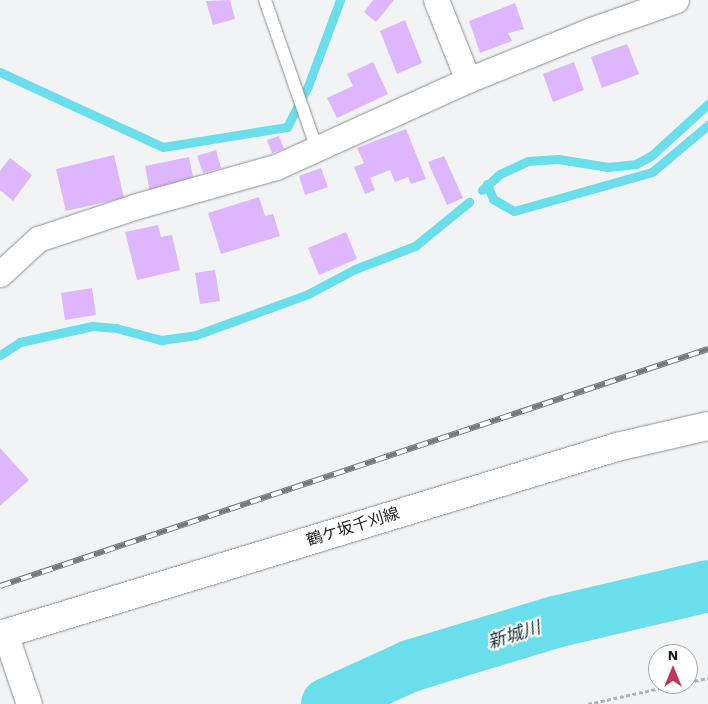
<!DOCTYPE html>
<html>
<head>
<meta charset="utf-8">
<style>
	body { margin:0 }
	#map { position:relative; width:708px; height:704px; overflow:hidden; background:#f1f3f5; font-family:"Work Sans","Noto Sans JP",sans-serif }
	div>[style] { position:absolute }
	.stream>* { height:9px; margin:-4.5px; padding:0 4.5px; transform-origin:4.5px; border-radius:4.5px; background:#6bdeeb }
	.river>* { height:52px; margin:-26px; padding:0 26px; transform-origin:26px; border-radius:26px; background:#6bdeeb }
	.building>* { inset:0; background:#deb6fd }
	.path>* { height:3px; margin-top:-1.5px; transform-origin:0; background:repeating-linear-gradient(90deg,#b0b2b4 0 4px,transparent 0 6.5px) }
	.roads { filter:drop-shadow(0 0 1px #8e8f91) drop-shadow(0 0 1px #8e8f91) }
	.service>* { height:12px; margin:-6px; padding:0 6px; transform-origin:6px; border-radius:6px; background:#fff }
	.minor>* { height:25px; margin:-12.5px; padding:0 12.5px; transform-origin:12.5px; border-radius:12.5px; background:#fff }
	.secondary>* { height:28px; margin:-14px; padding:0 14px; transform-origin:14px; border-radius:14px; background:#fff }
	.rail>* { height:5.5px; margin-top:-2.75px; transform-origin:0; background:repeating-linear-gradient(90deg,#fff 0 11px,#767879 0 22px); box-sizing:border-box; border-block:1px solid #767879 }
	span { translate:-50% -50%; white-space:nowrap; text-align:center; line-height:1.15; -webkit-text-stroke:4px #fff; paint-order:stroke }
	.street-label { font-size:16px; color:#1f2021 }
	.water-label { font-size:18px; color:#1c3234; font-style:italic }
	.north { position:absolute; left:648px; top:644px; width:50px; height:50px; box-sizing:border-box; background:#fff; border:1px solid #a5a6a6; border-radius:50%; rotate:0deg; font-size:14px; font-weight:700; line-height:20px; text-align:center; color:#1f2021 }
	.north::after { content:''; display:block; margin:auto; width:18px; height:22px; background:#c4355e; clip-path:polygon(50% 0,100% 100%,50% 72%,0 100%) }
</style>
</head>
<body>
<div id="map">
	<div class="stream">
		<i style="left:0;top:72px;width:179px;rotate:24.7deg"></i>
		<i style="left:163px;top:147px;width:126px;rotate:-9.2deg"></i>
		<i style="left:287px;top:127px;width:46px;rotate:-62.9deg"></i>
		<i style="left:308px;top:86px;width:92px;rotate:-69.6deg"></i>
		<i style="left:487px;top:184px;width:16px;rotate:68deg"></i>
		<i style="left:493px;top:199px;width:24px;rotate:30deg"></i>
		<i style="left:514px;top:211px;width:143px;rotate:-15.8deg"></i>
		<i style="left:652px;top:172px;width:73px;rotate:-40deg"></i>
		<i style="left:482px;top:190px;width:24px;rotate:-42deg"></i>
		<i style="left:500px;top:174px;width:31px;rotate:-25deg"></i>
		<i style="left:528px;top:161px;width:30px;rotate:-4deg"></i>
		<i style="left:558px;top:159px;width:51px;rotate:9.1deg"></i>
		<i style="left:608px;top:167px;width:28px;rotate:-6deg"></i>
		<i style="left:636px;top:164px;width:18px;rotate:-29deg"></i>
		<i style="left:652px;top:155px;width:76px;rotate:-42.3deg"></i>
		<i style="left:0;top:355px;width:24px;rotate:-33deg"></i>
		<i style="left:20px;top:342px;width:74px;rotate:-12.5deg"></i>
		<i style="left:92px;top:326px;width:24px;rotate:5deg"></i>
		<i style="left:116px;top:328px;width:47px;rotate:14.9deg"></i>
		<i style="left:161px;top:340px;width:35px;rotate:-8deg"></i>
		<i style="left:196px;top:335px;width:119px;rotate:-20.1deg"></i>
		<i style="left:308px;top:294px;width:53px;rotate:-28deg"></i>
		<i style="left:355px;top:269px;width:64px;rotate:-21deg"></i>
		<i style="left:415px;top:246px;width:70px;rotate:-39.2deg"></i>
	</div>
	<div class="river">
		<i style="left:327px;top:704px;width:91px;rotate:-24.6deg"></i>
		<i style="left:410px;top:666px;width:152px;rotate:-16.9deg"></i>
		<i style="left:555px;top:622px;width:157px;rotate:-13.2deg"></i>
	</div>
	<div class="building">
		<i style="clip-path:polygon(230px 0,235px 19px,213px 25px,206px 1px)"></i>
		<i style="clip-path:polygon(373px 0,394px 0,376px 22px,364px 12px)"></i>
		<i style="clip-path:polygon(515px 3px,524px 29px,508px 33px,512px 41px,480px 53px,469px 21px)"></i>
		<i style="clip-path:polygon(405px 20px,422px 63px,397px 74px,380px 31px)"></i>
		<i style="clip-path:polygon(627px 44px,639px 74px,602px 88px,591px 57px)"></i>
		<i style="clip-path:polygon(373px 62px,388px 94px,337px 118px,327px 98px,353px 86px,347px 74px)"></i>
		<i style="clip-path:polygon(574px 62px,584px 90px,553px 102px,543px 74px)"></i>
		<i style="clip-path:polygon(406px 129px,426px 179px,411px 184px,408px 177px,395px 182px,390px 170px,370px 178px,375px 190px,365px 194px,354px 167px,364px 163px,357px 148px)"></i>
		<i style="clip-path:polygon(279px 136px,284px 149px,272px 153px,267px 140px)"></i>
		<i style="clip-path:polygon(216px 150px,221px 168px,203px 173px,197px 156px)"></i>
		<i style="clip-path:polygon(114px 155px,124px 198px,66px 211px,56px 169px)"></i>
		<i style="clip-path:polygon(444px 156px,463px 198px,447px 205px,428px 162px)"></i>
		<i style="clip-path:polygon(189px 157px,194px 182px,150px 192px,145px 166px)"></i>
		<i style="clip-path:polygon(10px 158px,32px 175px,13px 201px,0 190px,0 171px)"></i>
		<i style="clip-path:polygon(321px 168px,328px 187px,305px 195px,299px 176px)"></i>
		<i style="clip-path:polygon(259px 197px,265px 216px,273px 214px,280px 236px,221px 254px,208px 213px)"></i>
		<i style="clip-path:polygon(158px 225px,161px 237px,172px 235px,180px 270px,137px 280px,125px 232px)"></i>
		<i style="clip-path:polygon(346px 232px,357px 259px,319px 275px,308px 248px)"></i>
		<i style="clip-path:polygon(215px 270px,220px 301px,200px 304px,195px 273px)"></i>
		<i style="clip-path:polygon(92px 288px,96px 315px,65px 320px,61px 293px)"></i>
		<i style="clip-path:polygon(0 448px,29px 480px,0 506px)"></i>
	</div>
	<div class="path">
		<i style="left:688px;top:682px;width:20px;rotate:-11deg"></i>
		<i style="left:588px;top:704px;width:93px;rotate:-12.4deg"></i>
	</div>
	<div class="roads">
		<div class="service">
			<i style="left:265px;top:0;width:158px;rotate:70.8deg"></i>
		</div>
		<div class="minor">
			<i style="left:436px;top:0;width:86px;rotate:68.2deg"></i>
			<i style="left:0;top:274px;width:52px;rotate:-42.6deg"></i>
			<i style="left:38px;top:239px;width:104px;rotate:-18.4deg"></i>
			<i style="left:137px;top:206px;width:144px;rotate:-15.7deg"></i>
			<i style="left:276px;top:167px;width:211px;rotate:-24.4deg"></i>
			<i style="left:468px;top:80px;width:133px;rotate:-22.1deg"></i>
			<i style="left:591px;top:30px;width:90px;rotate:-19.4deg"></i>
			<i style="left:5px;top:633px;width:75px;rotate:71.3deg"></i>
		</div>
		<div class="secondary">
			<i style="left:0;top:635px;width:645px;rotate:-16.95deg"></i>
			<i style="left:617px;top:447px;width:93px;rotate:-13deg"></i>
		</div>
	</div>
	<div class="rail">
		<i style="left:0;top:586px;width:747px;rotate:-18.51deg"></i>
	</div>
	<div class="street-label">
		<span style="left:353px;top:527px;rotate:-17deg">鶴ケ坂千刈線</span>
	</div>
	<div class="water-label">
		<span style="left:514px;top:635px;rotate:-17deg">新城川</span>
	</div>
	<div class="north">N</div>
</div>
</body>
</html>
